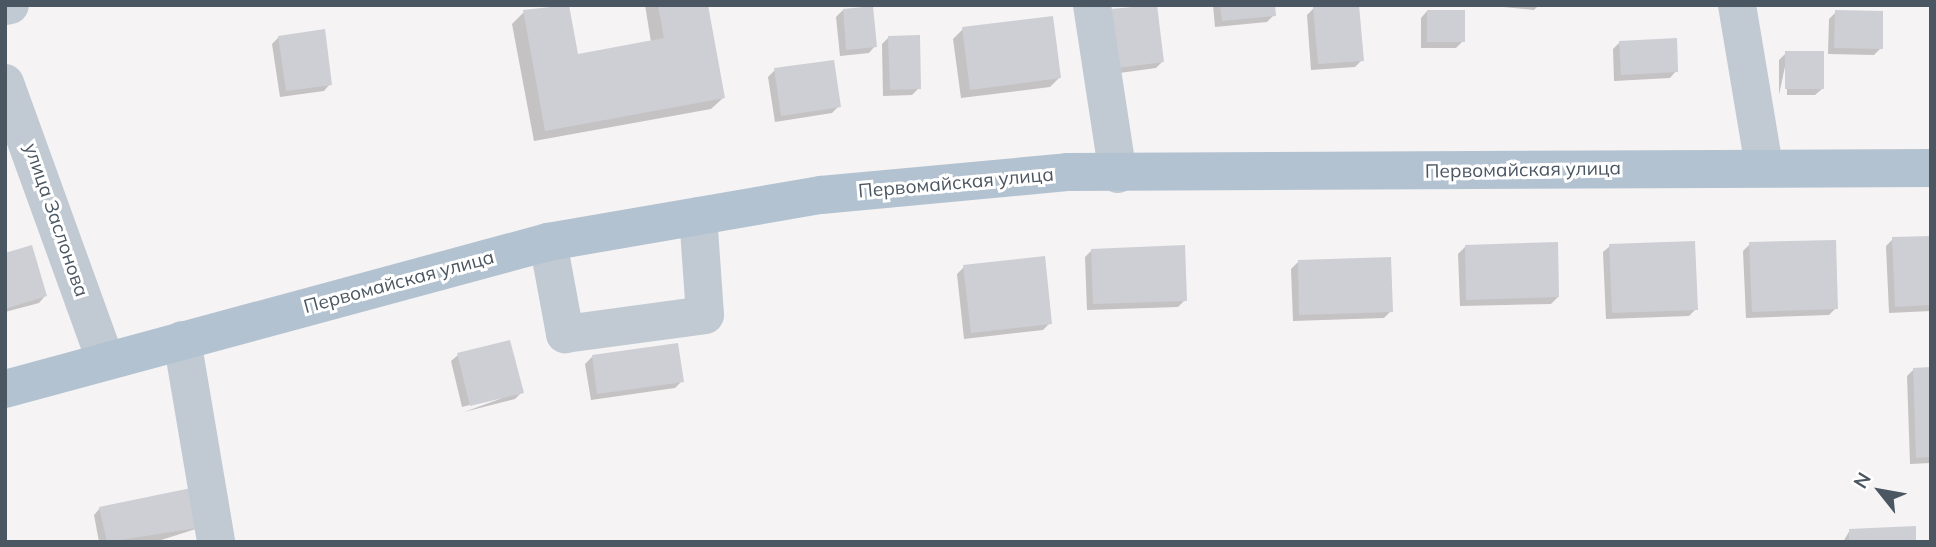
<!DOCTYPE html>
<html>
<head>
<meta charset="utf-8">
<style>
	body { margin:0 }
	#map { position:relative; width:1936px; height:547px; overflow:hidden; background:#f5f3f3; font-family:Mulish,sans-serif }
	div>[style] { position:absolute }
	.shadow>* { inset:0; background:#0003 }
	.building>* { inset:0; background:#cdcfd5 }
	.minor>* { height:38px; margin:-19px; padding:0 19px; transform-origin:19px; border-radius:19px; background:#c1cad2 }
	.major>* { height:38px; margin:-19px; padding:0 19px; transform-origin:19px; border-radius:19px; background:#b3c2d1 }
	span { translate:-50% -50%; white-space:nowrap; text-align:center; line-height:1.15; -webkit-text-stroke:6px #fff; paint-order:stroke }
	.street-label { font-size:19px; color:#4a5661 }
	.frame { position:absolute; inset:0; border:7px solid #4a5661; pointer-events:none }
	.north { position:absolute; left:1845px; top:456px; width:70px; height:70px; -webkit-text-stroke:5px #fff; paint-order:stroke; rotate:301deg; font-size:19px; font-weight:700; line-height:28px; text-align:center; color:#4a5661 }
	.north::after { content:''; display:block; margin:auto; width:24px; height:32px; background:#4a5661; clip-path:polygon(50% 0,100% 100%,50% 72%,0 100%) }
</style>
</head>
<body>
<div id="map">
	<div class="shadow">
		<i style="clip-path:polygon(567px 5px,576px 56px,651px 42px,645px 5px,707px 5px,723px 98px,711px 109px,534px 141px,512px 24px,524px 12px)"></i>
		<i style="clip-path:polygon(1155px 5px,1163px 61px,1156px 68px,1112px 74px,1111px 10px)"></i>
		<i style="clip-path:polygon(1213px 5px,1273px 5px,1274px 15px,1267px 22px,1215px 27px)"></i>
		<i style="clip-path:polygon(1484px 5px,1539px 5px,1534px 10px)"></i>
		<i style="clip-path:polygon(1314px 8px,1362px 60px,1355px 67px,1311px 70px,1307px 15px)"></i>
		<i style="clip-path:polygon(843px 10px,875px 46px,869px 53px,840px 56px,836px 17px)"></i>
		<i style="clip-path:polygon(1427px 11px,1463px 41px,1456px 48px,1421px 48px,1421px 18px)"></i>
		<i style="clip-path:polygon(1836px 12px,1881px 48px,1874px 55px,1828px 54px,1829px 19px)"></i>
		<i style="clip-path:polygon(963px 29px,1059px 78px,1050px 87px,961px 98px,953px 39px)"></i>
		<i style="clip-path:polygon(279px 37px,330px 84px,324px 91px,280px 97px,272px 44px)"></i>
		<i style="clip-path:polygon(889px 37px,919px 88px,912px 95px,883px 96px,882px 44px)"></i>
		<i style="clip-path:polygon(1620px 42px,1676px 71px,1670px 78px,1614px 81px,1613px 49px)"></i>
		<i style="clip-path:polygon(1786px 53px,1822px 89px,1815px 95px,1787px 95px,1787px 57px,1779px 95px,1779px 60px)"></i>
		<i style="clip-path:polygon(775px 70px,839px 106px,832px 113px,775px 122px,768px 77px)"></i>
		<i style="clip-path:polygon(1931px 238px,1931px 311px,1889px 313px,1886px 246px,1893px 239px)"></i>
		<i style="clip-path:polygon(1750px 244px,1836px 308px,1829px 315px,1746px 318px,1743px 251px)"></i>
		<i style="clip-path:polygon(1610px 246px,1696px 309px,1689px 316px,1606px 319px,1603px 252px)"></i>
		<i style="clip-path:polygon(1465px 247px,1558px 297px,1551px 304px,1460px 306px,1458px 254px)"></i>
		<i style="clip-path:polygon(1092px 250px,1185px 300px,1178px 307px,1087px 310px,1085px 257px)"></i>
		<i style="clip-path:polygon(5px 255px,45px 296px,39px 303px,5px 312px)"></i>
		<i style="clip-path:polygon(1298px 262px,1391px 311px,1384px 318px,1293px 321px,1291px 269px)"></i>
		<i style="clip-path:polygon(964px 267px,1050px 323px,1043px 330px,964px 339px,957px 274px)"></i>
		<i style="clip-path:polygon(458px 355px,522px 392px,515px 399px,464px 412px,516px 393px,462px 407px,451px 361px)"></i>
		<i style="clip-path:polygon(592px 357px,682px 381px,675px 388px,591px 400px,585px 364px)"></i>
		<i style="clip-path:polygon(1914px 369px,1931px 369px,1931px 463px,1910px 464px,1907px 376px)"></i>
		<i style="clip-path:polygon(100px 508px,202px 527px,155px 542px,99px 542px,94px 515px)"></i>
		<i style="clip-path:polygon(1850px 530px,1914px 542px,1843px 542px)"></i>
	</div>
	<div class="building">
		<i style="clip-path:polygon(569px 5px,578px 54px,664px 38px,658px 5px,708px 5px,725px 98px,545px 131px,523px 10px)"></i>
		<i style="clip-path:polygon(1157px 5px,1164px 62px,1118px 68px,1110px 9px)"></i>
		<i style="clip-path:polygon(1220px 5px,1275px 5px,1276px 16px,1222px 21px)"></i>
		<i style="clip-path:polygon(1329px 5px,1359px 5px,1364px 61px,1318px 64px,1313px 7px)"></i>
		<i style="clip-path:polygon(873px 6px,877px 47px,846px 50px,843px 9px)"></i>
		<i style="clip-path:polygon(1427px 10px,1465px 10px,1465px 42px,1427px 42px)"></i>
		<i style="clip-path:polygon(1835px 10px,1883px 11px,1883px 49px,1834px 48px)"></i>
		<i style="clip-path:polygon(1053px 16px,1061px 78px,970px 90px,962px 27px)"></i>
		<i style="clip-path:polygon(325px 29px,332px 85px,286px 91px,278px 36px)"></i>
		<i style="clip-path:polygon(920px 35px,921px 89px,890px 90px,888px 36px)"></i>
		<i style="clip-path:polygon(1677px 38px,1678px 72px,1621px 75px,1619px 41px)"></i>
		<i style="clip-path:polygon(1785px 51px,1824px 51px,1824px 89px,1785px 89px)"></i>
		<i style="clip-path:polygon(834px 60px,841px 107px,781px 116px,774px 68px)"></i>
		<i style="clip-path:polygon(1931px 236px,1931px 305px,1895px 307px,1892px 237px)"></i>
		<i style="clip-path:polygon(1836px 240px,1838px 309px,1752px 312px,1749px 242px)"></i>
		<i style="clip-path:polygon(1695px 241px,1698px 310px,1612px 313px,1609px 244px)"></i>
		<i style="clip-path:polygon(1558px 242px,1559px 297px,1466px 300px,1465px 245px)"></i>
		<i style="clip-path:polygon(32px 245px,47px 296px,5px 309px,5px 253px)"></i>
		<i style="clip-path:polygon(1185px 245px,1187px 301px,1093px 304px,1091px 249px)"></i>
		<i style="clip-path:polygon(1045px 256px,1052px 324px,971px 333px,963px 265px)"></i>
		<i style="clip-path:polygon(1391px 257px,1393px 312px,1299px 315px,1298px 260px)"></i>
		<i style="clip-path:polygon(510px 340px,524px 393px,470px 406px,457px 353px)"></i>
		<i style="clip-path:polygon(678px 343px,684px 382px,597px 394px,592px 355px)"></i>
		<i style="clip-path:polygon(1931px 367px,1931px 457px,1916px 458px,1913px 368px)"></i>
		<i style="clip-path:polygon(196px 487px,204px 527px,107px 542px,99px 507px)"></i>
		<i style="clip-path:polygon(1916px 526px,1916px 542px,1849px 542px,1849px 529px)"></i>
	</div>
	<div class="minor">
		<i style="left:1092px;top:5px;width:171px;rotate:81.3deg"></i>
		<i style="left:1737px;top:5px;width:163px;rotate:80.5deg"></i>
		<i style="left:5px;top:6px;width:5px;rotate:-11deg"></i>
		<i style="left:5px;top:83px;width:294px;rotate:70.1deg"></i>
		<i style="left:548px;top:242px;width:94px;rotate:79.5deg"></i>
		<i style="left:565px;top:334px;width:141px;rotate:-7.7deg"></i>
		<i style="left:705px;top:315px;width:99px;rotate:-94deg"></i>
		<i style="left:182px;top:340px;width:205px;rotate:80.4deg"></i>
	</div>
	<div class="major">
		<i style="left:5px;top:389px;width:563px;rotate:-15.15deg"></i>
		<i style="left:548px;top:242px;width:277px;rotate:-9.8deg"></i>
		<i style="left:821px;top:195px;width:247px;rotate:-5.3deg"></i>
		<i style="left:1067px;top:172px;width:864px;rotate:-0.27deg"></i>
	</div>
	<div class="street-label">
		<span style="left:1523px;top:170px;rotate:-1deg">Первомайская улица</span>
		<span style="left:956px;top:183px;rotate:-5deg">Первомайская улица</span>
		<span style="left:56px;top:220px;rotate:71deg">улица Заслонова</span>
		<span style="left:399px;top:282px;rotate:-15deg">Первомайская улица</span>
	</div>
	<div class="frame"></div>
	<div class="north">N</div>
</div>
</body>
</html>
